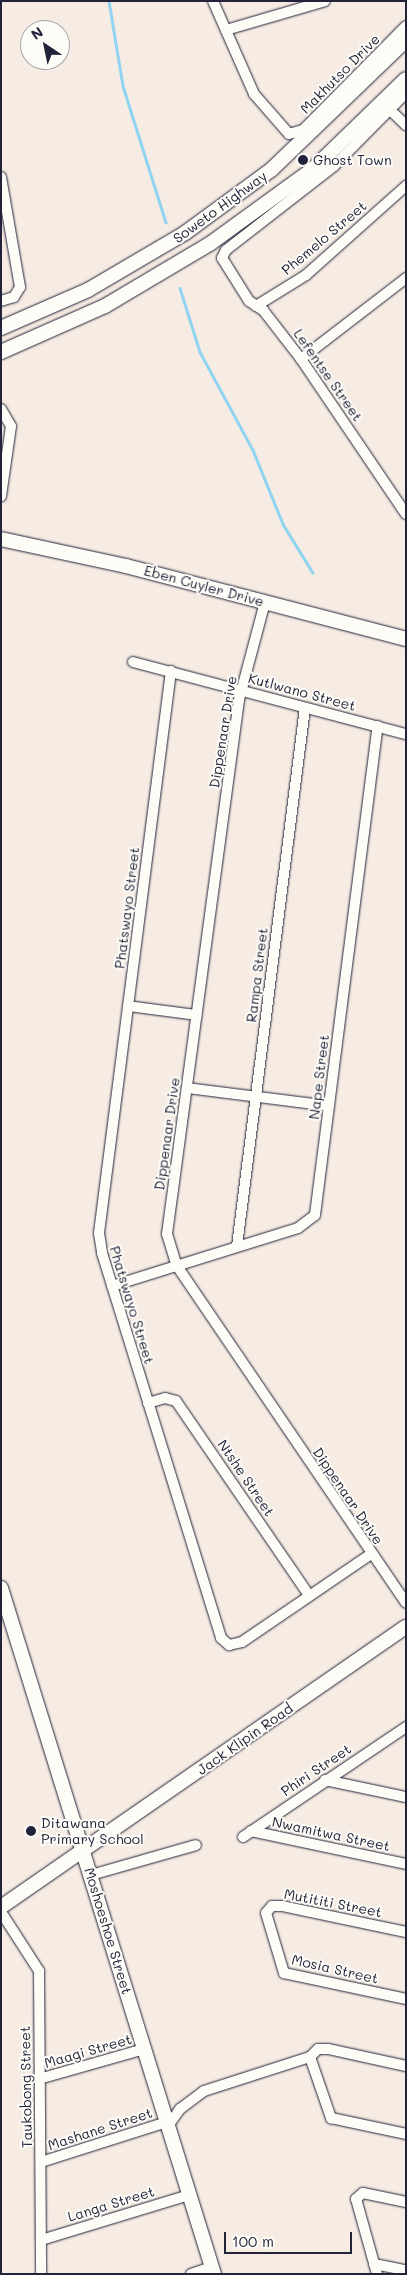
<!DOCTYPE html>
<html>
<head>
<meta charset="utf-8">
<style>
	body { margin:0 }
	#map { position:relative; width:407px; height:2275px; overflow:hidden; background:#f7ece3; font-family:Mali,sans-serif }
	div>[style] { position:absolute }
	.stream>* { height:2.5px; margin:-1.25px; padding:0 1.25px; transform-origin:1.25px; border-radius:1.25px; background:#90d4f2 }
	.roads { filter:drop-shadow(0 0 1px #22223b) drop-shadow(0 0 1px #22223b) }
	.street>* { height:10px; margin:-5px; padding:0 5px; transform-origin:5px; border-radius:5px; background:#fdfcf7 }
	.secondary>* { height:14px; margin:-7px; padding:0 7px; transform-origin:7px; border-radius:7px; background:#fdfcf7 }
	.dots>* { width:14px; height:14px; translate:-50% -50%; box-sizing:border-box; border:2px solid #fdfcf7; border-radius:50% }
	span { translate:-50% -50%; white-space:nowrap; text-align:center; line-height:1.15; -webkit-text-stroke:4px #fdfcf7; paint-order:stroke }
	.street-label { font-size:14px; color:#22223b }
	.poi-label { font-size:14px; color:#22223b }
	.left { translate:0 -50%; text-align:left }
	.frame { position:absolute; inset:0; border:2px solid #22223b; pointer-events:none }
	.north { position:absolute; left:20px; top:20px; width:50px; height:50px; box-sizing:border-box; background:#fdfcf7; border:1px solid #a5a5ac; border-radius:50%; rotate:326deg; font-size:14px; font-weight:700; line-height:20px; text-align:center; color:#22223b }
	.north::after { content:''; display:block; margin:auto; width:18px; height:22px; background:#22223b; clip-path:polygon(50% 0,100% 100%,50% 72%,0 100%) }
	.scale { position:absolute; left:224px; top:2232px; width:128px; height:22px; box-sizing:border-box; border:2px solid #22223b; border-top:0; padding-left:6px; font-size:15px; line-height:18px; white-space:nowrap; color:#22223b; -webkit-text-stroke:4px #fdfcf7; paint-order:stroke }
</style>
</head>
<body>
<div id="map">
	<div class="stream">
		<i style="left:109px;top:1px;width:86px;rotate:80.6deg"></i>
		<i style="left:123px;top:86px;width:143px;rotate:72.5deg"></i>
		<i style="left:180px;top:288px;width:67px;rotate:72.6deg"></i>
		<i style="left:200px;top:352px;width:111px;rotate:61.6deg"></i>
		<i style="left:253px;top:450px;width:80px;rotate:67.9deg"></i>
		<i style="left:283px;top:524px;width:57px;rotate:58.5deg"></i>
	</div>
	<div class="roads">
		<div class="street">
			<i style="left:213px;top:1px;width:102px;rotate:66.2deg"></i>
			<i style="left:254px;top:94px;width:53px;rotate:48.8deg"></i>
			<i style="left:289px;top:134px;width:15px;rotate:-16deg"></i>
			<i style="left:303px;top:130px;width:146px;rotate:-45.3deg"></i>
			<i style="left:226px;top:30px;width:103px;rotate:-16.3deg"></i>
			<i style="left:406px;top:93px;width:103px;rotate:134.6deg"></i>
			<i style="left:334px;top:166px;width:137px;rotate:142.1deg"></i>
			<i style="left:226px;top:250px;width:9px;rotate:117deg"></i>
			<i style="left:222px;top:258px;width:51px;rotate:57.9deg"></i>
			<i style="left:249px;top:301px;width:17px;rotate:33deg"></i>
			<i style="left:263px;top:310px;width:62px;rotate:52.2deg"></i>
			<i style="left:301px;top:359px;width:187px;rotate:55.9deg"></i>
			<i style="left:385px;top:105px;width:29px;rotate:44deg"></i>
			<i style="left:1px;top:177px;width:112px;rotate:80.2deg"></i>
			<i style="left:20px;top:287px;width:12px;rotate:121deg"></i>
			<i style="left:14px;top:297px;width:14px;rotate:163deg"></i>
			<i style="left:256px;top:306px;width:59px;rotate:-31.8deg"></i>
			<i style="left:306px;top:275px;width:134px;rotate:-41.7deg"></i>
			<i style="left:301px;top:359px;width:133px;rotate:-37.6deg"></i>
			<i style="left:1px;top:409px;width:20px;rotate:60deg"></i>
			<i style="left:11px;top:426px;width:71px;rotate:98.1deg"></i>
			<i style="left:265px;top:602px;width:101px;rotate:104.9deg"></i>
			<i style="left:239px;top:700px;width:539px;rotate:97.68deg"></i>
			<i style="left:167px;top:1234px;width:34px;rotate:73deg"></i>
			<i style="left:177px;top:1266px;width:407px;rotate:55.8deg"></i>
			<i style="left:133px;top:662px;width:282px;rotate:14.8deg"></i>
			<i style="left:171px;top:671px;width:567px;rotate:97.3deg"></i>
			<i style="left:99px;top:1233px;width:20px;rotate:81deg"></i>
			<i style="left:102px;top:1253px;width:403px;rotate:72.8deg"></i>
			<i style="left:221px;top:1638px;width:11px;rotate:41deg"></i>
			<i style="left:229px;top:1645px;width:13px;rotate:-13deg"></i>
			<i style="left:242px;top:1642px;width:156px;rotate:-34.3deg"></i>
			<i style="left:128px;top:1006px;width:69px;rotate:7.5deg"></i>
			<i style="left:187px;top:1088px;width:143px;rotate:7.2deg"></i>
			<i style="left:237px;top:1246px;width:542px;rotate:-82.8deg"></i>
			<i style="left:112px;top:1286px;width:195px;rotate:-17.3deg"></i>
			<i style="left:298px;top:1228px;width:21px;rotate:-37deg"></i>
			<i style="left:315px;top:1215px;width:493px;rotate:-82.7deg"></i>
			<i style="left:148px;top:1403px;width:18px;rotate:-16deg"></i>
			<i style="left:165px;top:1398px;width:11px;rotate:15deg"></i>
			<i style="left:176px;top:1401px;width:235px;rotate:55.6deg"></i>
			<i style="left:325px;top:1780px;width:83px;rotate:11.9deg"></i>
			<i style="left:251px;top:1831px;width:158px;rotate:12deg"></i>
			<i style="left:243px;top:1837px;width:197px;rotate:-34deg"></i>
			<i style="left:91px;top:1875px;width:109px;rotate:-15.9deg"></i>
			<i style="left:1px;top:1912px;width:70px;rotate:57.2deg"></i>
			<i style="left:39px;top:1971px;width:303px;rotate:89.6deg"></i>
			<i style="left:406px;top:1932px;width:126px;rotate:-168.1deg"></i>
			<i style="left:283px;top:1906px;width:11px;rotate:180deg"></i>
			<i style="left:272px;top:1906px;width:9px;rotate:131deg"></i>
			<i style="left:266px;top:1913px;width:63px;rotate:73.3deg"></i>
			<i style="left:284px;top:1973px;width:125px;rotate:12deg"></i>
			<i style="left:406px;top:2066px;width:80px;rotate:-167.7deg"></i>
			<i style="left:328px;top:2049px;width:10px;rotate:180deg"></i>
			<i style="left:318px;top:2049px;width:11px;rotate:135deg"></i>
			<i style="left:310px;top:2057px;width:65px;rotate:71deg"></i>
			<i style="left:331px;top:2118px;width:77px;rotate:12deg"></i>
			<i style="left:39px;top:2079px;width:109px;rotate:-15.9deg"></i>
			<i style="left:168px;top:2126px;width:21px;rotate:-55deg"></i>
			<i style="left:180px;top:2109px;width:30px;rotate:-37deg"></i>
			<i style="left:204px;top:2091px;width:111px;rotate:-17.8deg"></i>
			<i style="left:41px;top:2162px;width:132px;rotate:-17.6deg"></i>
			<i style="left:41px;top:2240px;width:155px;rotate:-16.9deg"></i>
			<i style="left:374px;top:2264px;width:33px;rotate:11deg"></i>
			<i style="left:191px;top:2274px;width:21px;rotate:-19deg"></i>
			<i style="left:377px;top:2274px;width:78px;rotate:-105.6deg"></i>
			<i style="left:356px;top:2199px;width:9px;rotate:-41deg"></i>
			<i style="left:363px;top:2193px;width:44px;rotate:11.8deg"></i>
		</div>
		<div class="secondary">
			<i style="left:1px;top:328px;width:95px;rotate:-23.6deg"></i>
			<i style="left:88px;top:290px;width:113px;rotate:-30.4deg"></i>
			<i style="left:185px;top:233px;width:108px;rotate:-36.3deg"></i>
			<i style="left:272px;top:169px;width:186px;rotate:-43.9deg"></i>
			<i style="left:1px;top:352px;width:114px;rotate:-23.9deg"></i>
			<i style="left:105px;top:306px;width:123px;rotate:-30.7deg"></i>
			<i style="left:211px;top:243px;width:126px;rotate:-36deg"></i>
			<i style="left:313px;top:169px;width:129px;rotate:-44.1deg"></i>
			<i style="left:1px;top:539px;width:128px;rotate:12.2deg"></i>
			<i style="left:126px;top:566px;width:289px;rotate:14.6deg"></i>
			<i style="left:1px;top:1588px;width:718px;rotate:72.75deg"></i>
			<i style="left:1px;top:1907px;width:492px;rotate:-34.7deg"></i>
		</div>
	</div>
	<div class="dots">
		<i style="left:303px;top:160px;background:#22223b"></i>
		<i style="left:31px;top:1831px;background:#22223b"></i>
	</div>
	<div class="street-label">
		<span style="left:340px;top:74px;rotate:-45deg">Makhutso Drive</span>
		<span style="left:220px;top:207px;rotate:-36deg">Soweto Highway</span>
		<span style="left:324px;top:238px;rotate:-40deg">Phemelo Street</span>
		<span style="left:328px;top:375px;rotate:55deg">Lefentse Street</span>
		<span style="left:204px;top:586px;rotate:15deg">Eben Cuyler Drive</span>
		<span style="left:302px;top:692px;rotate:15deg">Kutlwano Street</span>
		<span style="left:223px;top:732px;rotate:-81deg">Dippenaar Drive</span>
		<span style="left:127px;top:908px;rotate:-83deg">Phatswayo Street</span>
		<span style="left:257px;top:975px;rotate:-83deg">Rampa Street</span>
		<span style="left:319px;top:1077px;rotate:-83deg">Nape Street</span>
		<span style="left:167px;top:1134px;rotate:-82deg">Dippenaar Drive</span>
		<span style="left:132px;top:1305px;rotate:73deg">Phatswayo Street</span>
		<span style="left:246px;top:1478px;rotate:56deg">Ntshe Street</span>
		<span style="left:348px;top:1496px;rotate:56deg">Dippenaar Drive</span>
		<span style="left:245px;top:1739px;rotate:-35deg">Jack Klipin Road</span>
		<span style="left:316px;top:1770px;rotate:-34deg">Phiri Street</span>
		<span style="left:331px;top:1834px;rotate:12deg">Nwamitwa Street</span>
		<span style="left:333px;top:1903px;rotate:11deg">Mutititi Street</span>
		<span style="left:108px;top:1931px;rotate:73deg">Moshoeshoe Street</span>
		<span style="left:335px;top:1969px;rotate:13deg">Mosia Street</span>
		<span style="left:88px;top:2051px;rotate:-16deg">Maagi Street</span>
		<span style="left:26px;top:2087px;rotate:-91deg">Taukobong Street</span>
		<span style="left:100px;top:2129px;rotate:-18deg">Mashane Street</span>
		<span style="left:111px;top:2204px;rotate:-17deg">Langa Street</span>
	</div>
	<div class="poi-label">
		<span class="left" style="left:313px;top:160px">Ghost Town</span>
		<span class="left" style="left:41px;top:1831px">Ditawana<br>Primary School</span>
	</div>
	<div class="frame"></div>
	<div class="north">N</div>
	<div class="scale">100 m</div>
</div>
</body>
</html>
